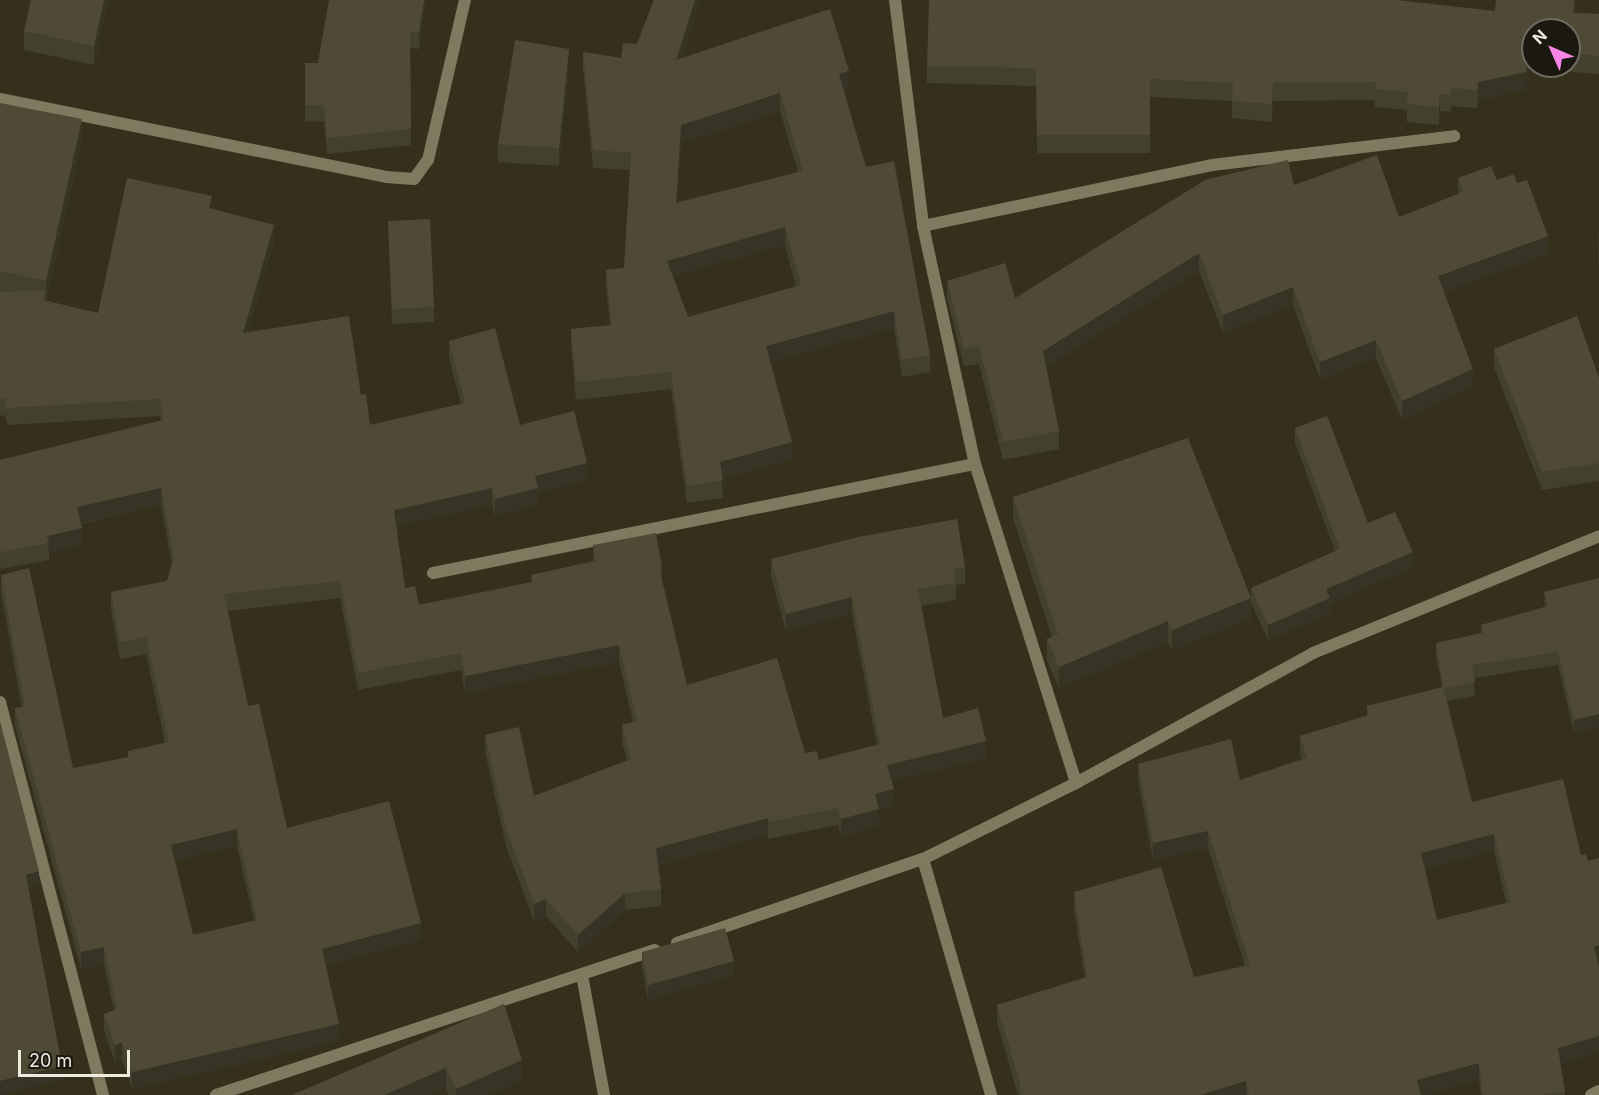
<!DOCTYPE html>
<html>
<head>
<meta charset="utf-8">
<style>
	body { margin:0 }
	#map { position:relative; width:1599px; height:1095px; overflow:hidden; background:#34301b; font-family:Inter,sans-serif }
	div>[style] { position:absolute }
	.street>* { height:12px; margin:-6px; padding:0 6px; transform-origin:6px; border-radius:6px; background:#7f795f }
	.wall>* { inset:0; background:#44402e }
	.shaded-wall>* { inset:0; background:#373425 }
	.building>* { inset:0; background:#4f4a35 }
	span { translate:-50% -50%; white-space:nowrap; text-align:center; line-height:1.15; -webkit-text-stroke:5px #1a180f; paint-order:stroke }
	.north { position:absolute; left:1521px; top:18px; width:60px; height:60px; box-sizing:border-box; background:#1a180f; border:2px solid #6e6c62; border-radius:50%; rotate:315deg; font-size:16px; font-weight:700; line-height:24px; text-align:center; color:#edebde }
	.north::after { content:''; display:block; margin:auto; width:21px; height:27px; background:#fa87e7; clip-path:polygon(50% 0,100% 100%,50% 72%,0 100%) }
	.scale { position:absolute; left:18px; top:1050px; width:112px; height:27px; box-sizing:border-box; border:3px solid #edebde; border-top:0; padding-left:8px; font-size:18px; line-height:21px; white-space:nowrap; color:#edebde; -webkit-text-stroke:4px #1a180f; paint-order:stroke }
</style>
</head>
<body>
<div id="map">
	<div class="street">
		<i style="left:895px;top:0;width:228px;rotate:82.9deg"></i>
		<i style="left:923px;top:226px;width:244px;rotate:77.7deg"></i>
		<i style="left:975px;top:464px;width:335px;rotate:72.4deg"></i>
		<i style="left:0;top:99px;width:394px;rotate:11.4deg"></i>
		<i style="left:386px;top:177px;width:28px;rotate:4deg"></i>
		<i style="left:414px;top:179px;width:24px;rotate:-54deg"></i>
		<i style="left:428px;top:160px;width:164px;rotate:-77deg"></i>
		<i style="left:923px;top:226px;width:295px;rotate:-11.9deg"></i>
		<i style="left:1212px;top:165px;width:244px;rotate:-6.8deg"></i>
		<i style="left:433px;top:573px;width:553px;rotate:-11.37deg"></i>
		<i style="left:0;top:702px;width:406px;rotate:75.3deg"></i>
		<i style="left:923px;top:859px;width:246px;rotate:73.9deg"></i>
		<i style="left:677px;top:943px;width:260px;rotate:-18.9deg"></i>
		<i style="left:923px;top:859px;width:171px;rotate:-26.4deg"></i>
		<i style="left:1076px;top:783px;width:270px;rotate:-28.7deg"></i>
		<i style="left:1313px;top:653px;width:309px;rotate:-22.2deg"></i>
		<i style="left:582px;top:975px;width:122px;rotate:79.6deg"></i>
		<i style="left:216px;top:1095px;width:462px;rotate:-18.3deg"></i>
		<i style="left:1591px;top:1095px;width:9px;rotate:-27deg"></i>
	</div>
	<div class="wall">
		<i style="clip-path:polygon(31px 0,108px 0,94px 65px,24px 50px,24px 31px)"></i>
		<i style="clip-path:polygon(329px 0,426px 0,419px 49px,410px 48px,411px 145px,327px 154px,324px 121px,305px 122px,305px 63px,318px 63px)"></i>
		<i style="clip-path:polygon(evenodd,654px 0,700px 0,682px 58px,849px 88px,843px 90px,866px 167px,930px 355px,930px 372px,902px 377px,894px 328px,770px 362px,792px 459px,722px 479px,723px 498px,687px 503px,671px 389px,576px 400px,571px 346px,571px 329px,610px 325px,606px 288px,606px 270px,624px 268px,630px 170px,593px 168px,583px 69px,583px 52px,621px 58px,637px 44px,654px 0,780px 111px,798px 172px,677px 202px,681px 143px,780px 111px,654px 0,785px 245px,796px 287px,688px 317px,673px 276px,785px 245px)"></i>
		<i style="clip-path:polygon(evenodd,1496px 0,1575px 0,1574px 13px,1599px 14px,1599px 74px,1527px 69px,1526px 90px,1478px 100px,1477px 108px,1451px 106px,1451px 112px,1440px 111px,1439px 125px,1407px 122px,1407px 110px,1375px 107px,1375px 100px,1273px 101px,1272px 122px,1232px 118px,1232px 101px,1150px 97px,1150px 153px,1037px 153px,1036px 86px,927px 83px,927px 66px,1495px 11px,1496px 0,1533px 30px,1569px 30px,1569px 66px,1533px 66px,1533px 30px)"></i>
		<i style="clip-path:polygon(569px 67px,559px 166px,498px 162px,498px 144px)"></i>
		<i style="clip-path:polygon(evenodd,0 103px,82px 140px,46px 301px,98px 313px,212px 209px,274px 242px,248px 332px,361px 395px,370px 425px,461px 404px,449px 358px,449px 341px,520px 425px,587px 480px,538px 493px,538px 505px,495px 516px,492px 505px,396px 526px,405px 588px,419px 605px,531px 582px,531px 575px,593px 561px,593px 545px,662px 567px,662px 581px,687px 685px,805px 753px,819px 760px,877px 745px,852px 614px,786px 631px,771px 576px,771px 559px,965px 567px,965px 584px,956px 585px,956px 600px,921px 606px,943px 718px,986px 758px,891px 781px,894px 806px,879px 810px,879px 826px,841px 836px,838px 825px,768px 839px,768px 835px,658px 865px,661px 889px,661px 906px,625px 910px,578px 952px,546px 916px,534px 921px,506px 846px,485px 752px,485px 735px,534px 796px,627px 761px,622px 742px,622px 725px,633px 722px,619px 662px,465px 693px,461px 670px,358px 690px,340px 598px,228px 611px,248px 706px,287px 828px,421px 940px,326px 965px,339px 1041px,132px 1089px,122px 1059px,115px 1062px,104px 1031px,104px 1014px,114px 1011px,104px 964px,81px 969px,15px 725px,15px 708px,22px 707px,1px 592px,1px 575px,73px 768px,128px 758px,128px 751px,165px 743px,146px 654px,120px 659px,111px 609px,111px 592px,167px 581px,172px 564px,161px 505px,81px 524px,82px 545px,49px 553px,49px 560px,1px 569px,0 564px,0 460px,161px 421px,160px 416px,7px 425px,5px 415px,0 416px,0 292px,2px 292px,0 292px,0 103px,237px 846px,254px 921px,193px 935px,175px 861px,237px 846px)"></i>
		<i style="clip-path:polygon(1458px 178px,1497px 180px,1517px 183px,1548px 254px,1444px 292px,1473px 387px,1402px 419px,1376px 358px,1320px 379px,1293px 305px,1223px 333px,1199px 271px,1046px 367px,1059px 431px,1059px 449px,1003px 460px,979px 364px,964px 366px,947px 298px,947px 281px,1015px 298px,1294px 185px,1399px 217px,1458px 195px)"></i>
		<i style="clip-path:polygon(388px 221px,434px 307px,434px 322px,392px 324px)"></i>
		<i style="clip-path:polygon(1599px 228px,1599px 263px,1598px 263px)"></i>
		<i style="clip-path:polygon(1494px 349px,1599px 378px,1599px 481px,1542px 490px,1494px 367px)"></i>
		<i style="clip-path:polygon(1295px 428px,1368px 523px,1413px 567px,1330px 603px,1330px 613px,1268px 640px,1251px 603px,1251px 588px,1335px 551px,1295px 443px)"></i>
		<i style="clip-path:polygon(1013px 497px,1251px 619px,1172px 650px,1168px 642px,1059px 688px,1047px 660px,1047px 639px,1052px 637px,1013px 518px)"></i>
		<i style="clip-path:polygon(evenodd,1599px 578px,1599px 727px,1574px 733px,1558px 665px,1474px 678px,1475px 696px,1447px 701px,1472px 802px,1581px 855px,1588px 861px,1599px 858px,1599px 962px,1598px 962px,1599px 1053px,1560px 1064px,1565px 1095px,1481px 1095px,1479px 1080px,1424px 1095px,1018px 1095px,997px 1022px,997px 1005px,1085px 978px,1074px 909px,1074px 892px,1194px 977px,1245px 966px,1208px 848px,1153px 860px,1138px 781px,1138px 764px,1240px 780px,1302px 759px,1300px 753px,1300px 736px,1367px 716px,1367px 706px,1442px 687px,1436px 656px,1436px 643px,1481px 633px,1481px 625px,1545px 607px,1544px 592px,1599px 578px,1494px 851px,1506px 903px,1437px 920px,1425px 869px,1494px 851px)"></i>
		<i style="clip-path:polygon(642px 952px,734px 975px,648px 1000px,642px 967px)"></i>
		<i style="clip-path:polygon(504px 1004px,522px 1080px,489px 1095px,449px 1095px,446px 1088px,431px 1095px,292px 1095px)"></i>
	</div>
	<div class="shaded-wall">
		<i style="clip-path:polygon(104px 0,108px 0,94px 65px,94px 46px)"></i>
		<i style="clip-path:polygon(424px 0,426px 0,419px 49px,419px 33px)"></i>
		<i style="clip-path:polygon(695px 0,700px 0,676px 77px,676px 60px)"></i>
		<i style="clip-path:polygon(569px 49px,569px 67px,559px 166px,559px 148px)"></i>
		<i style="clip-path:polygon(1527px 52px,1526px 90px,1478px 100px,1477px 108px,1478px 82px)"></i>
		<i style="clip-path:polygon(849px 71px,849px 88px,839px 92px,839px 74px)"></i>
		<i style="clip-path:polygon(1273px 83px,1273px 101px,1272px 122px,1272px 104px)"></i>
		<i style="clip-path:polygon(780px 93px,780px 111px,681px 143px,676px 220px,676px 203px,681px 125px)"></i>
		<i style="clip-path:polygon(1440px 94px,1440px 111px,1439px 125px,1439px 107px)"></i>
		<i style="clip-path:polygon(82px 119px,82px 140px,46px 302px,46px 281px)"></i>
		<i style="clip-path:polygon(274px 225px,274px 242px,243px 350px,243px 333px)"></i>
		<i style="clip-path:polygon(785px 227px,785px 245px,667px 278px,667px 261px)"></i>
		<i style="clip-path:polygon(1548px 236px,1548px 254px,1438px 294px,1438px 276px)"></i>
		<i style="clip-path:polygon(1199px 253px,1199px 271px,1043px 369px,1043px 351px)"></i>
		<i style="clip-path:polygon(1293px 287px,1293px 305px,1223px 333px,1223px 315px)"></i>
		<i style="clip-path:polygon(894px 311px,894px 328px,766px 363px,766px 346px)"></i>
		<i style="clip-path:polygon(1376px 340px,1376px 358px,1320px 379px,1320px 362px)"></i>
		<i style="clip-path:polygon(1473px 369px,1473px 387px,1402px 419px,1402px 401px)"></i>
		<i style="clip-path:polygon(792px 442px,792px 459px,720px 479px,720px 462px)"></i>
		<i style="clip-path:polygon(587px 463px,587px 480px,538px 493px,538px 505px,495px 516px,495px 499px,535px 476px)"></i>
		<i style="clip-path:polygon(161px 488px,161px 505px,77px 524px,77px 507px)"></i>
		<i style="clip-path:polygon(492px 488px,492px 505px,394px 527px,394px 510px)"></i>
		<i style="clip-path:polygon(82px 528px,82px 545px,49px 553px,47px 536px)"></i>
		<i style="clip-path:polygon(1413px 552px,1413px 567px,1330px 603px,1330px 613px,1268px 640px,1268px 625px,1326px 589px)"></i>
		<i style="clip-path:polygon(852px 597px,852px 614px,786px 631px,786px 614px)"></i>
		<i style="clip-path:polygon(1251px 598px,1251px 619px,1172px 650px,1172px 630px)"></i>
		<i style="clip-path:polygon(1168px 621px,1168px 642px,1059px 688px,1059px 667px)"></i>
		<i style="clip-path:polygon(619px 645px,619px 662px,465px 693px,465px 676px)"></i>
		<i style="clip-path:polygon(1599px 714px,1599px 727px,1574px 733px,1574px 720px)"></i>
		<i style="clip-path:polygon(986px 741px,986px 758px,887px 782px,887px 765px)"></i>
		<i style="clip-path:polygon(894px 789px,894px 806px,879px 810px,879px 826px,841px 836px,841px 819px,875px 794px)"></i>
		<i style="clip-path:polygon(768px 818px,768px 835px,656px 865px,656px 848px)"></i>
		<i style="clip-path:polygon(237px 829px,237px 846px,171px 862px,171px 845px)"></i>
		<i style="clip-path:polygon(1208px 831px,1208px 848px,1153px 860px,1153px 843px)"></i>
		<i style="clip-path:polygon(1494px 834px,1494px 851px,1421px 870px,1421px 853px)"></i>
		<i style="clip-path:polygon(39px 871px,39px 885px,26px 889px,26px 875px)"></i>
		<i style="clip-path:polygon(625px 893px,625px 910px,578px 952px,578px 935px)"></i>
		<i style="clip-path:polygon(546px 899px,546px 916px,534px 921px,534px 904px)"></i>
		<i style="clip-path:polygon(421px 923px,421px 940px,322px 966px,322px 949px)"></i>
		<i style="clip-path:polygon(1599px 945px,1599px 962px,1594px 964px,1594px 947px)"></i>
		<i style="clip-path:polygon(104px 947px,104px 964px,81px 969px,81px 952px)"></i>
		<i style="clip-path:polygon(734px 961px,734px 975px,648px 1000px,648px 985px)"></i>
		<i style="clip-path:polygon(339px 1024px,339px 1041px,132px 1089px,132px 1072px)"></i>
		<i style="clip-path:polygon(1599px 1036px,1599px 1053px,1558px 1065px,1558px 1048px)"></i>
		<i style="clip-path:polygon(122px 1042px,122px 1059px,115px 1062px,115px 1045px)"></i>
		<i style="clip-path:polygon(522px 1060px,522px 1080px,489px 1095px,456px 1095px,456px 1089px)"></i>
		<i style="clip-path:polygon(1479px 1063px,1479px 1080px,1424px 1095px,1417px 1095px,1417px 1080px)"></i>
		<i style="clip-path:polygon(62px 1066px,62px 1080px,0 1095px,0 1081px)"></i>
		<i style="clip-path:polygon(446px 1068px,446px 1088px,431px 1095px,384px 1095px)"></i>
		<i style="clip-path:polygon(1246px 1081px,1246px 1095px,1200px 1095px)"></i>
	</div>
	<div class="building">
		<i style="clip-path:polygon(31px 0,104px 0,94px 46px,24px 31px)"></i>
		<i style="clip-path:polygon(329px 0,424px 0,419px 33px,410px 32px,411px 129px,327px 138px,324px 105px,305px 105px,305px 63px,318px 63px)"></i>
		<i style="clip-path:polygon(evenodd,654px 0,695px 0,676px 60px,830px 9px,849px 71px,839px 74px,866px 167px,894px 161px,930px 355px,902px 360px,894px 311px,766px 346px,792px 442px,720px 462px,723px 480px,687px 486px,671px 372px,576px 382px,571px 329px,612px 325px,606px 270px,624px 268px,631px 153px,593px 150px,583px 52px,621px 58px,623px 43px,637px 44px,654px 0,780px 93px,803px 171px,676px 203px,681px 125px,780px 93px,654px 0,785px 227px,801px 285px,688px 317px,667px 261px,785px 227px)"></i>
		<i style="clip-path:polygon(929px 0,1396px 0,1495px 11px,1496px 0,1574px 0,1573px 13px,1599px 14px,1599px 56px,1569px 54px,1569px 30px,1533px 30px,1533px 52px,1527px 52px,1526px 72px,1478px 82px,1477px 90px,1451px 88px,1451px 95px,1440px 94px,1439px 107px,1407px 104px,1408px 92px,1375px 89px,1376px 82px,1273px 83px,1272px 104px,1232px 101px,1233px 83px,1150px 79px,1150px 135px,1037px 135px,1036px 68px,927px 66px)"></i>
		<i style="clip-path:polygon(515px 40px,569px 49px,559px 148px,498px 144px)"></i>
		<i style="clip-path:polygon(0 103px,82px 119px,46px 281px,0 271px)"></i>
		<i style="clip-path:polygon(1377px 155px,1399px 217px,1463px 192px,1458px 178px,1491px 166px,1497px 180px,1514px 174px,1517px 183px,1527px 180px,1548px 236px,1438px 276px,1473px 369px,1402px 401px,1376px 340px,1320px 362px,1293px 287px,1223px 315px,1199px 253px,1043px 351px,1059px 431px,1003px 442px,979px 346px,964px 349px,947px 281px,1005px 263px,1015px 298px,1205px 180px,1288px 160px,1294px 185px)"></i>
		<i style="clip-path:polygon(evenodd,127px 178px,212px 196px,209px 208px,274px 225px,243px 333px,349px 316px,361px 395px,366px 394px,370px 425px,465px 403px,449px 341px,495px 328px,520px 425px,574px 411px,587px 463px,535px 476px,538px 488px,495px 499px,492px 488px,394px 510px,405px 588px,415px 586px,419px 605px,533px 582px,531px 575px,596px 561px,593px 545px,656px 533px,662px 567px,659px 567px,687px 685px,777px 658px,805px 753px,817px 751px,819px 760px,880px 744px,852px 597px,786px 614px,771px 559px,858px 537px,957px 519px,965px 567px,954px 568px,956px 583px,918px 589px,943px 718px,978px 708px,986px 741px,887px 765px,894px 789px,875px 794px,879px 809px,841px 819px,838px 808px,768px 822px,768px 818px,656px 848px,661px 889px,625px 893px,578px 935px,546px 899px,534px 904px,506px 829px,485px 735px,519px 727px,534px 796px,631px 759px,622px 725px,637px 721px,619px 645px,465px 676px,461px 653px,358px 673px,340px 581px,224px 594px,248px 706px,259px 704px,287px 828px,389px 801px,421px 923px,322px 949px,339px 1024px,132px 1072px,122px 1042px,115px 1045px,104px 1014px,117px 1009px,104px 947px,81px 952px,15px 708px,25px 706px,1px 575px,29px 568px,73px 768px,129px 757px,128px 751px,169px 742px,146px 637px,120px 642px,111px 592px,167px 581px,174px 557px,161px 488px,77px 507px,82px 528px,47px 536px,49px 543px,1px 552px,0 547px,0 460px,163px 420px,160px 399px,7px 408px,5px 398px,0 399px,0 292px,45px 290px,43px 300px,98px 313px,127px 178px,237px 829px,257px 920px,193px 935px,171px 845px,237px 829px)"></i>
		<i style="clip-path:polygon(430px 219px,434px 307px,392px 309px,388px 221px)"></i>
		<i style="clip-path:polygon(1577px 316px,1599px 378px,1599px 463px,1542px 472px,1494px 349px)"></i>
		<i style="clip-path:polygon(1327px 416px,1368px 523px,1395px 512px,1413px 552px,1326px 589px,1330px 598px,1268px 625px,1251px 588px,1340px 549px,1295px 428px)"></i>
		<i style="clip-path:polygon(1188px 438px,1251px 598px,1172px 630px,1168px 621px,1059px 667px,1047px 639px,1058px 634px,1013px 497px)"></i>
		<i style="clip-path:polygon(1599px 578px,1599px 714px,1574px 720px,1558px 652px,1472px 665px,1475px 682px,1444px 689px,1436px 643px,1483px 633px,1481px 625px,1548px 606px,1544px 592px)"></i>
		<i style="clip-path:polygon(evenodd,1443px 687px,1472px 802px,1563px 779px,1581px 855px,1586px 854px,1588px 861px,1599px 858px,1599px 945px,1594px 947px,1599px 966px,1599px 1036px,1558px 1048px,1565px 1092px,1539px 1095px,1483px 1095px,1479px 1063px,1417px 1080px,1421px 1095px,1249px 1095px,1246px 1081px,1200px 1095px,1021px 1095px,1019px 1080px,997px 1005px,1087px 977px,1074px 892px,1161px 867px,1194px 977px,1250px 965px,1208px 831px,1153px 843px,1138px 764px,1231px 739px,1240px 780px,1307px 758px,1300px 736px,1369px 715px,1367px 706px,1443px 687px,1494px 834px,1510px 902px,1437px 920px,1421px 853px,1494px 834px)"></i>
		<i style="clip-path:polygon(0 721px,39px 871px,26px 875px,62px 1066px,0 1081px)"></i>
		<i style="clip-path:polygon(725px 928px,734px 961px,648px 985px,642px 952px)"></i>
		<i style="clip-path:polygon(504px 1004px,522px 1060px,456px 1089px,446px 1068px,384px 1095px,292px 1095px)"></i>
	</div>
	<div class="north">N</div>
	<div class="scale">20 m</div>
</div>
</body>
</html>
